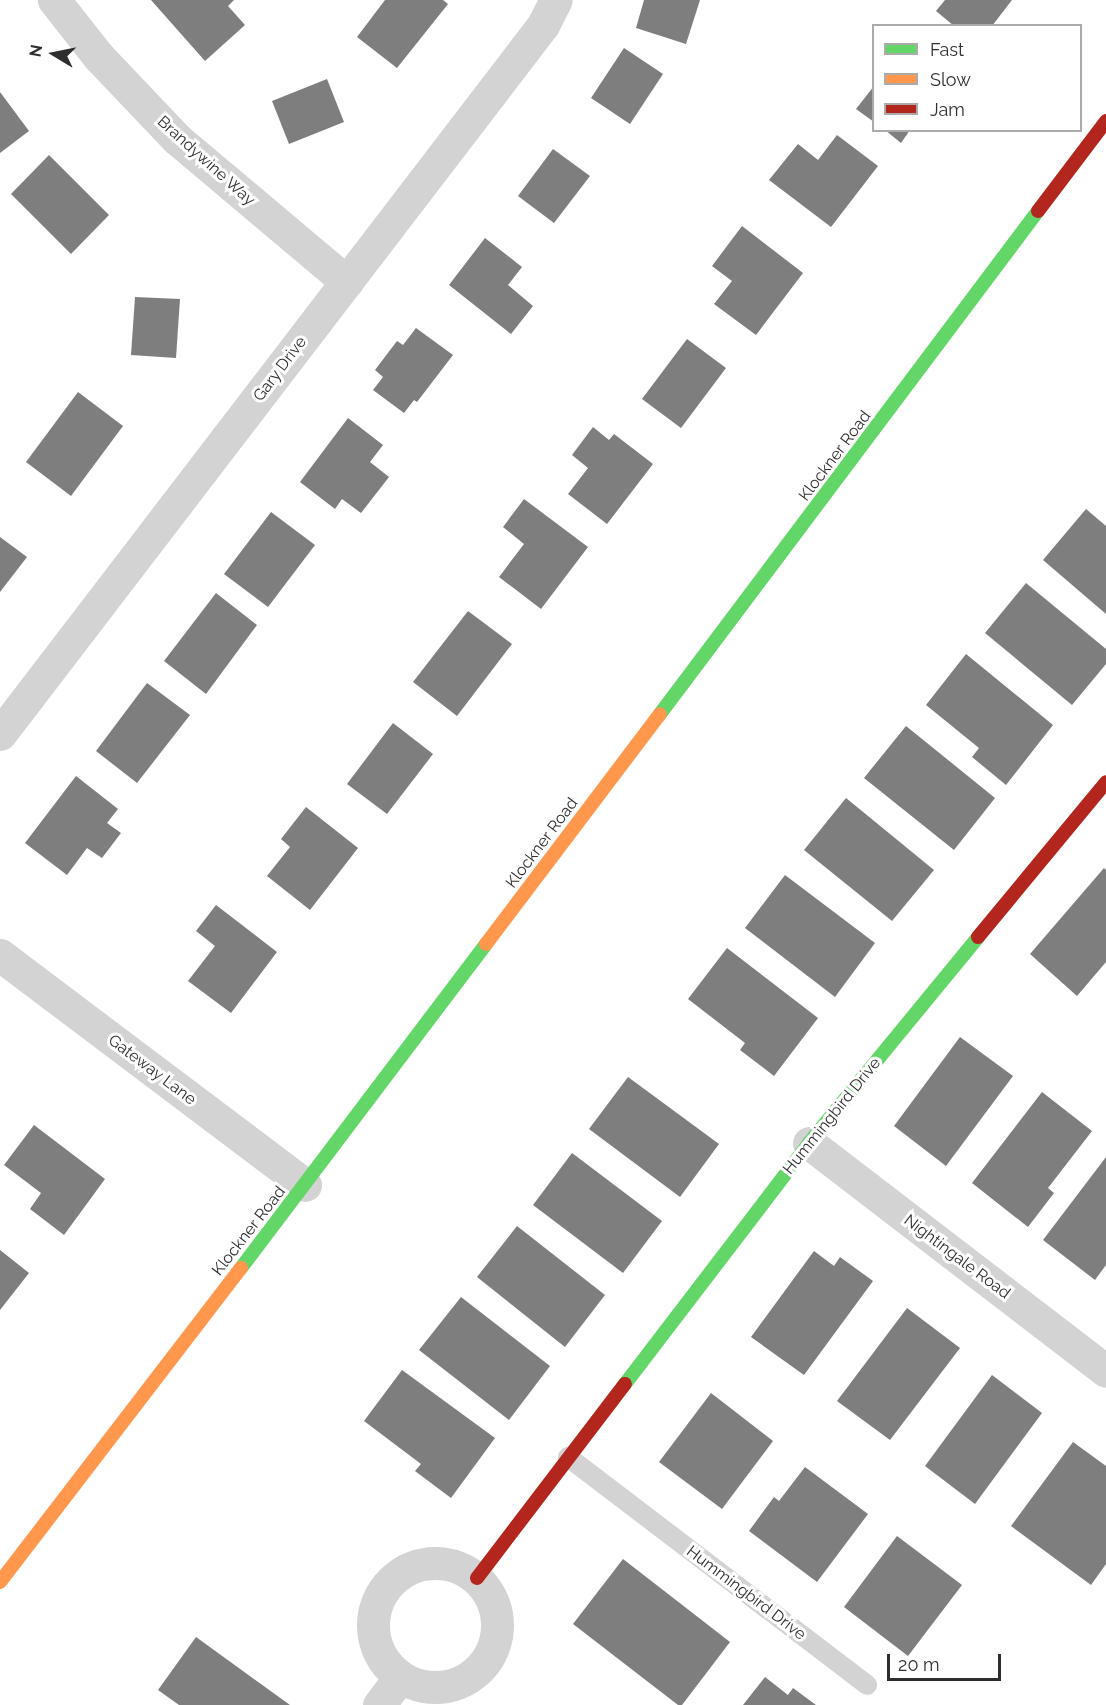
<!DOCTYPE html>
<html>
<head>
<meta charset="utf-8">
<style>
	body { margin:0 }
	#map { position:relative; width:1106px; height:1705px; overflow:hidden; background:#fff; font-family:Raleway,sans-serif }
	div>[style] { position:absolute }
	.building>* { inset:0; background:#7e7e7e }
	.lane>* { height:20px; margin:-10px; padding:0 10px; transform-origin:10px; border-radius:10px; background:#d3d3d3 }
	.street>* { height:33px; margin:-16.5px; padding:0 16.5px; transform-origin:16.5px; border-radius:16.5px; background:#d3d3d3 }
	.street>.ring { margin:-16.5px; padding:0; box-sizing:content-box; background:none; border:33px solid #d3d3d3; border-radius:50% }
	.fast>* { height:14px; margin:-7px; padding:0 7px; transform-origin:7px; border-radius:7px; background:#63d668 }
	.slow>* { height:14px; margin:-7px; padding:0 7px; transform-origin:7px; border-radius:7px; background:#ff974d }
	.jam>* { height:14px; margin:-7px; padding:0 7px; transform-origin:7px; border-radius:7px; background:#b3261e }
	span { translate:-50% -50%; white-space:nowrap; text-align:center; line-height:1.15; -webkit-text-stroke:6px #fff; paint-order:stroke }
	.street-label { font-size:16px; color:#2e2e2e }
	.legend { position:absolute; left:872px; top:24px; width:210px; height:108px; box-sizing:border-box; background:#fff; border:2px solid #ababab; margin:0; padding:8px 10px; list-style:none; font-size:18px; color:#2e2e2e }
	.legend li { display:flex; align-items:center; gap:12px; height:30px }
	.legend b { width:30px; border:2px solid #ababab }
	.north { position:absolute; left:24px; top:24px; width:60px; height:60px; -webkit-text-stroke:4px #fff; paint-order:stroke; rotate:280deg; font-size:16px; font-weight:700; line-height:24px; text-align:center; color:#2e2e2e }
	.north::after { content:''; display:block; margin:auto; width:21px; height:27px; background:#2e2e2e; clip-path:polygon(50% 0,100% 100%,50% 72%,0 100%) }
	.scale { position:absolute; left:887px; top:1654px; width:114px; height:27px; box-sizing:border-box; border:3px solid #2e2e2e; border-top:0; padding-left:8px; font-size:18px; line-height:21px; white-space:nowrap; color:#2e2e2e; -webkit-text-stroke:4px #fff; paint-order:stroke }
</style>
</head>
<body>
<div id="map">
	<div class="building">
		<i style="clip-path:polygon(151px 0,234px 0,228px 6px,245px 25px,205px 61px)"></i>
		<i style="clip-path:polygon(385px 0,443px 0,448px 4px,397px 68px,357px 37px)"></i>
		<i style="clip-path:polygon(644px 0,700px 0,686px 44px,636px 28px)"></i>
		<i style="clip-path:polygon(945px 0,1012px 0,992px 26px,954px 26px,936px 11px)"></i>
		<i style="clip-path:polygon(624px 48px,663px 74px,630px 124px,591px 98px)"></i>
		<i style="clip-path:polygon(327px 79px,344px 122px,289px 144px,272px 101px)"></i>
		<i style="clip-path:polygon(874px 86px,874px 122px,856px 109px)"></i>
		<i style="clip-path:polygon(0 92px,29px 131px,0 153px)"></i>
		<i style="clip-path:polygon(885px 130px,910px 130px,901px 143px)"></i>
		<i style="clip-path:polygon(837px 135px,878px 166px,831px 227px,769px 180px,798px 144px,818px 160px)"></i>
		<i style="clip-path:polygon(553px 149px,590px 176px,554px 223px,518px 196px)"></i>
		<i style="clip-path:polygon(49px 155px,109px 215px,71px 254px,11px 194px)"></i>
		<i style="clip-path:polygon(742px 226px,803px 273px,756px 335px,714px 304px,732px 281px,712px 266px)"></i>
		<i style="clip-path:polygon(485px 238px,522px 267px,508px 285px,533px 306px,511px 334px,449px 285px)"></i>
		<i style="clip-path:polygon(135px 297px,180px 299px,176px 358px,131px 355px)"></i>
		<i style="clip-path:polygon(416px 328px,453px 355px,417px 402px,414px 400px,404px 413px,373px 390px,383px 377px,375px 370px,397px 341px,403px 345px)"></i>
		<i style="clip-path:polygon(687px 339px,726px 368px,681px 428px,642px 399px)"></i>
		<i style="clip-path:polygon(78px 392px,123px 426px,71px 496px,26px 462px)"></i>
		<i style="clip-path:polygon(348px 418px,383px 445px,370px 462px,389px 477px,361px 513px,342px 499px,335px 509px,300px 482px)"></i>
		<i style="clip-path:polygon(593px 427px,609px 440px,614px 434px,653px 464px,607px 524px,568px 494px,588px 468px,572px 455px)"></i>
		<i style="clip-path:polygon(524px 499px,588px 547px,541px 609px,499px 577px,524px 544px,503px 527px)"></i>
		<i style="clip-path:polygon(1086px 509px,1106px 526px,1106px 614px,1043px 560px)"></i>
		<i style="clip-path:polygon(271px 512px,315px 545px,268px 607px,224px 574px)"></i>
		<i style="clip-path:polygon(0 537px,27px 557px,0 592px)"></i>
		<i style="clip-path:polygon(1026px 583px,1106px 649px,1106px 664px,1072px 705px,985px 633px)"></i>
		<i style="clip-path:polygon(216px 593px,257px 625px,206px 694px,164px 661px)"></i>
		<i style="clip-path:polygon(468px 611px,512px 644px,457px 716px,413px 682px)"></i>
		<i style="clip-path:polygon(966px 654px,1053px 725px,1006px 785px,972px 757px,979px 748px,926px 705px)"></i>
		<i style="clip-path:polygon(147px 683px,190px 715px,137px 783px,96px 751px)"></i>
		<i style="clip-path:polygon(393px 723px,433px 754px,387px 814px,347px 784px)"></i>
		<i style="clip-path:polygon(906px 726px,995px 798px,954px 850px,864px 778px)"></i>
		<i style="clip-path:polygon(76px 776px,118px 809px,107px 823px,121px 833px,102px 858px,87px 848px,67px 875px,25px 843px)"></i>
		<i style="clip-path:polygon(846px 798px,934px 870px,892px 921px,804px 850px)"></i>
		<i style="clip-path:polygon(306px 807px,358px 848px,310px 910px,267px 876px,290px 847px,281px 839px)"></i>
		<i style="clip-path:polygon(1104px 868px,1106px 870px,1106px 962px,1077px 996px,1030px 954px)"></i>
		<i style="clip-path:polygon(785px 875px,875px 943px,835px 997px,745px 928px)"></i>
		<i style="clip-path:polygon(216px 905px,277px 952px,231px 1013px,188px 981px,215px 946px,196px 931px)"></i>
		<i style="clip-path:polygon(727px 948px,818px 1018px,774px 1076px,740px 1050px,745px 1043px,688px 999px)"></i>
		<i style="clip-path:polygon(960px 1037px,1013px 1076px,946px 1166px,894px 1126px)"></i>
		<i style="clip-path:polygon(628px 1077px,719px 1144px,680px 1197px,589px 1129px)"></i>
		<i style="clip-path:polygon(1042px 1092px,1092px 1131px,1048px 1188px,1054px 1193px,1028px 1227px,972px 1183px)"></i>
		<i style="clip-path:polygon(34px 1125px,105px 1179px,64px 1235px,30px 1209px,41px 1193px,4px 1165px)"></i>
		<i style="clip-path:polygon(572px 1153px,662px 1221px,623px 1273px,533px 1205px)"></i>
		<i style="clip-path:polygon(1106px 1157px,1106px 1265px,1095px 1280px,1043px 1240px)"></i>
		<i style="clip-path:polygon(517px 1226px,605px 1295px,565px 1347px,477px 1277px)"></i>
		<i style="clip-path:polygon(0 1250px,29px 1273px,0 1310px)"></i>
		<i style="clip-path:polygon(814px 1251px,834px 1266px,840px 1257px,873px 1281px,804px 1375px,751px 1337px)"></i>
		<i style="clip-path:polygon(461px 1297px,550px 1366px,509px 1420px,419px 1350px)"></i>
		<i style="clip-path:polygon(907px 1308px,960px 1348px,890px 1440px,837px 1401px)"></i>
		<i style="clip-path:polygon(402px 1370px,495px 1438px,451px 1498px,415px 1471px,421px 1464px,364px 1421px)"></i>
		<i style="clip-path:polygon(992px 1375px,1042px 1413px,975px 1504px,925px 1466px)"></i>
		<i style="clip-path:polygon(711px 1393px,773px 1441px,722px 1509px,659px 1462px)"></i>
		<i style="clip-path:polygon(1073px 1442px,1106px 1466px,1106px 1564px,1091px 1585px,1011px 1526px)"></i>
		<i style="clip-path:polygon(805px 1467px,868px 1514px,817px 1582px,749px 1531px,774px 1497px,779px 1501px)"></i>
		<i style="clip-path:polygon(897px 1536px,962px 1585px,908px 1656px,844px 1607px)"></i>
		<i style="clip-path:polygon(623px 1559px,730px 1642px,682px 1705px,678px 1705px,573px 1624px)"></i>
		<i style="clip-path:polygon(196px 1637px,290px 1705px,179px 1705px,158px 1690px)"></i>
		<i style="clip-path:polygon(765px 1677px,788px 1695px,793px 1688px,816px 1705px,743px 1705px)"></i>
	</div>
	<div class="lane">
		<i style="left:568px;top:1457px;width:376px;rotate:37.3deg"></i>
	</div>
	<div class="street">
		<i style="left:54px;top:0;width:71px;rotate:51.8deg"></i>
		<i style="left:98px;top:56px;width:115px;rotate:46.4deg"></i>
		<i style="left:177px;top:139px;width:222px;rotate:40.1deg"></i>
		<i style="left:0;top:734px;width:893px;rotate:-52.55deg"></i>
		<i style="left:543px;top:25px;width:28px;rotate:-63deg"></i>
		<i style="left:0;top:955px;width:382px;rotate:37deg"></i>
		<i style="left:809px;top:1143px;width:374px;rotate:37.5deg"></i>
		<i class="ring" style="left:373px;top:1563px;width:91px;height:91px"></i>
		<i style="left:379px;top:1705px;width:35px;rotate:-53deg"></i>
	</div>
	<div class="fast">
		<i style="left:660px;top:714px;width:629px;rotate:-53.08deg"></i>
		<i style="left:241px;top:1268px;width:406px;rotate:-52.9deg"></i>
		<i style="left:625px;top:1384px;width:303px;rotate:-52.6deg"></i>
		<i style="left:809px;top:1143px;width:266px;rotate:-50.6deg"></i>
	</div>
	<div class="slow">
		<i style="left:486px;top:944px;width:288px;rotate:-52.9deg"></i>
		<i style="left:0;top:1582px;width:396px;rotate:-52.5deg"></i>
	</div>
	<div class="jam">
		<i style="left:1038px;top:211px;width:113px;rotate:-52.9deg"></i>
		<i style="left:978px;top:937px;width:201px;rotate:-50.4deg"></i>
		<i style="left:477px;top:1578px;width:244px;rotate:-52.7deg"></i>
	</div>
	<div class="street-label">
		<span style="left:206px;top:161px;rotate:42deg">Brandywine Way</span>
		<span style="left:280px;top:369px;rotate:-53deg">Gary Drive</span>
		<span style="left:835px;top:456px;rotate:-53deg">Klockner Road</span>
		<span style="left:542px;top:843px;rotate:-53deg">Klockner Road</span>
		<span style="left:152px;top:1070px;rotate:37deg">Gateway Lane</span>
		<span style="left:832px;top:1116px;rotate:-51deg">Hummingbird Drive</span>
		<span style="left:249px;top:1231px;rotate:-52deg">Klockner Road</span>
		<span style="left:957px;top:1257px;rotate:37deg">Nightingale Road</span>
		<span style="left:746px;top:1593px;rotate:37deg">Hummingbird Drive</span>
	</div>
	<ul class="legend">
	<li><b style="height:8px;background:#63d668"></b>Fast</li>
	<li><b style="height:8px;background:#ff974d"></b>Slow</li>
	<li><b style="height:8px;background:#b3261e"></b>Jam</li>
	</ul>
	<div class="north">N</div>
	<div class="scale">20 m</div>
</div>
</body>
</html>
